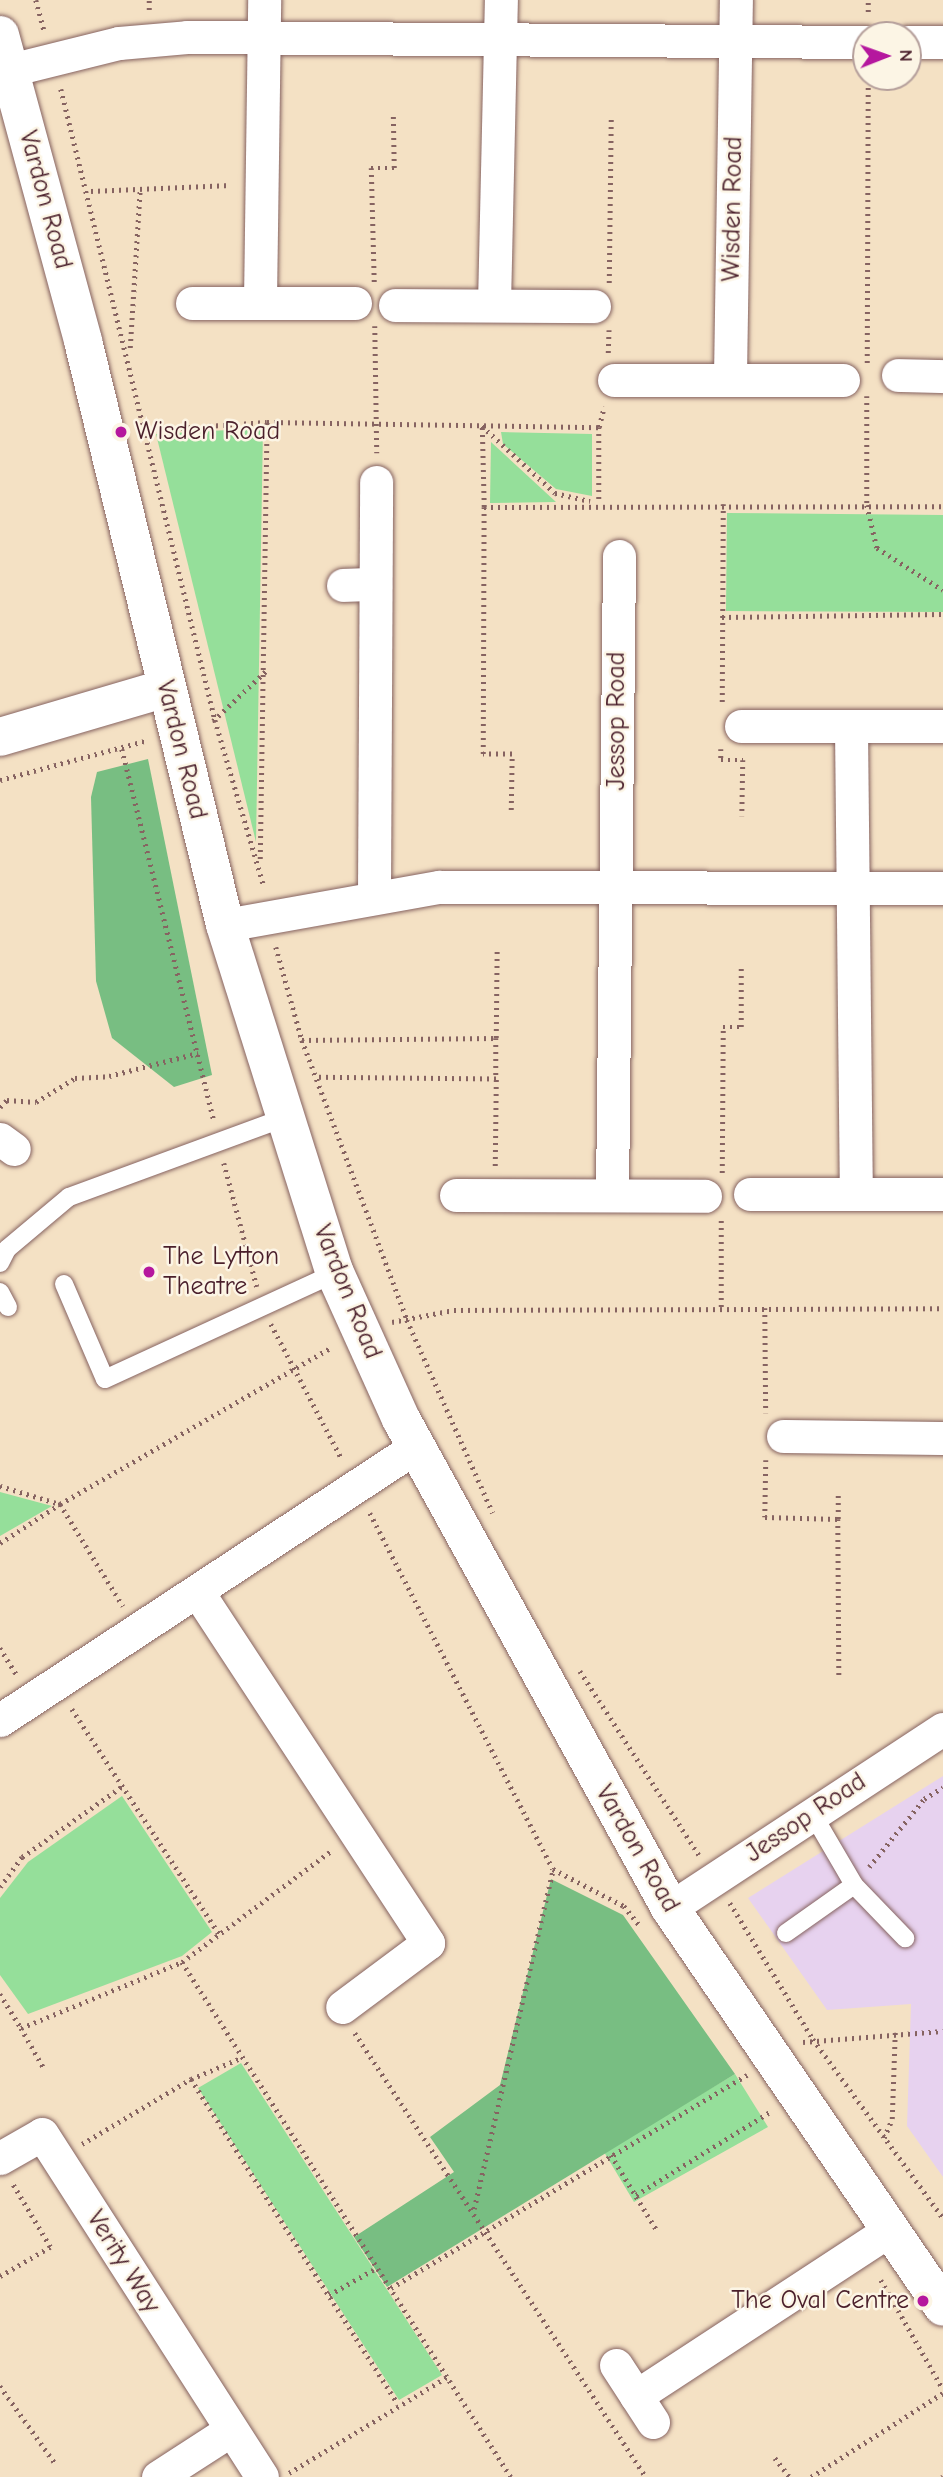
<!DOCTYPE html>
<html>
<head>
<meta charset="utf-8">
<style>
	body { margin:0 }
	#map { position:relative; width:943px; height:2477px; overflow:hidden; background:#f4e1c4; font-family:"Comic Neue",sans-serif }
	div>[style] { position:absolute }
	.built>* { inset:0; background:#e7d2ef }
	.green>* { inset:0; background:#95df9a }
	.forest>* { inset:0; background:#78be82 }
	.path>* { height:4.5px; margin-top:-2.25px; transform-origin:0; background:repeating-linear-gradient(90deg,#866361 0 2px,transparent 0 7px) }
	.roads { filter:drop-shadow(0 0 2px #866361) drop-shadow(0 0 2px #866361) }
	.service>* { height:18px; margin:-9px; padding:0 9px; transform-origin:9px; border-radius:9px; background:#fff }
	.minor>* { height:33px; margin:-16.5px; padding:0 16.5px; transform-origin:16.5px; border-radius:16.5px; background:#fff }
	.tertiary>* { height:38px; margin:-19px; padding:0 19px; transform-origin:19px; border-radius:19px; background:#fff }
	.dots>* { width:19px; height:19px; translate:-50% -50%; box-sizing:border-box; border:4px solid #fcf5e5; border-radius:50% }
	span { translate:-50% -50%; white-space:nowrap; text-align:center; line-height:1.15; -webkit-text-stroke:5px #fcf5e5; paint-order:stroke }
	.street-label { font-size:26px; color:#4a1f2b }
	.poi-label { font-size:26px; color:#4a1f2b }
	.left { translate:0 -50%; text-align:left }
	.right { translate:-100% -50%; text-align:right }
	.north { position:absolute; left:852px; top:21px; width:70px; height:70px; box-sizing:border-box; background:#fcf5e5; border:2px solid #b59f9b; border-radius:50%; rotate:89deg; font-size:19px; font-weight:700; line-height:28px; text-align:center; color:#4a1f2b }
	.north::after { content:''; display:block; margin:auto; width:24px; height:32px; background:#b5179e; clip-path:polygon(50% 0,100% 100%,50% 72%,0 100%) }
</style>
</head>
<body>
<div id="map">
	<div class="built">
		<i style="clip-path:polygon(943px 1776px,943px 2177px,907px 2126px,911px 2004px,827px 2010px,748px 1898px)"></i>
	</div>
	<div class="green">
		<i style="clip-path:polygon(263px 428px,256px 842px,156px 434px)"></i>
		<i style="clip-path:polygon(501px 432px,592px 434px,592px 496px,556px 489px,503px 444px)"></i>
		<i style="clip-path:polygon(491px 442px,556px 502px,490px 503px)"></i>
		<i style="clip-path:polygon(727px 513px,943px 515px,943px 612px,726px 611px)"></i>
		<i style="clip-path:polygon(0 1492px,52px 1506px,0 1536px)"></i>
		<i style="clip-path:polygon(122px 1796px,212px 1932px,182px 1956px,28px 2014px,0 1975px,0 1898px,28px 1862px)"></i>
		<i style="clip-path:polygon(241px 2063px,442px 2375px,399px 2400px,198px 2088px)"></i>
		<i style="clip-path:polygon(735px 2074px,768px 2127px,634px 2202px,604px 2152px)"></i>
	</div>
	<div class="forest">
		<i style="clip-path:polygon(148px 759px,212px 1075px,174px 1087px,112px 1038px,96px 981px,91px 797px,97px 772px)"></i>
		<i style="clip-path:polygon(551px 1879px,623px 1915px,735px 2074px,387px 2287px,354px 2237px,454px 2172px,430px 2137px,500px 2085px)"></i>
	</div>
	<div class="path">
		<i style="left:36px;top:0;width:34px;rotate:75deg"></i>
		<i style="left:149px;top:10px;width:10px;rotate:-90deg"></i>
		<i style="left:868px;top:12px;width:12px;rotate:-90deg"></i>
		<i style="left:61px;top:89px;width:650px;rotate:76.28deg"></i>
		<i style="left:215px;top:720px;width:174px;rotate:73.6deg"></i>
		<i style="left:91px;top:191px;width:140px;rotate:-2.5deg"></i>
		<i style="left:374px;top:282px;width:114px;rotate:-91.5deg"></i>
		<i style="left:371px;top:168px;width:23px"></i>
		<i style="left:394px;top:168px;width:55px;rotate:-91deg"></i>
		<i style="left:609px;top:283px;width:164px;rotate:-89.3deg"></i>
		<i style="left:375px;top:326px;width:127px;rotate:89.1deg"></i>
		<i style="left:130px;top:348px;width:159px;rotate:-86.4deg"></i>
		<i style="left:608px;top:353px;width:23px;rotate:-88deg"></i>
		<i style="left:867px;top:363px;width:286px;rotate:-89.8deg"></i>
		<i style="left:867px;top:396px;width:109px;rotate:90deg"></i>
		<i style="left:867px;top:505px;width:44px;rotate:76.9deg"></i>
		<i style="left:877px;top:548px;width:78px;rotate:32.5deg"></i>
		<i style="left:599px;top:427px;width:21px;rotate:-76deg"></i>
		<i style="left:146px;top:430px;width:121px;rotate:-3.8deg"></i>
		<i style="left:267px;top:422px;width:332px;rotate:0.9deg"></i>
		<i style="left:599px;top:427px;width:76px;rotate:90deg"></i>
		<i style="left:484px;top:507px;width:81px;rotate:-91.4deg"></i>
		<i style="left:482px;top:426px;width:99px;rotate:42.5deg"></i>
		<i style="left:555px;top:493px;width:36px;rotate:13deg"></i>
		<i style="left:722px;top:617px;width:221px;rotate:-0.8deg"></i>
		<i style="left:722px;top:702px;width:198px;rotate:-89.7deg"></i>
		<i style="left:213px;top:721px;width:74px;rotate:-43.4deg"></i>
		<i style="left:122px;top:749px;width:383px;rotate:76.1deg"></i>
		<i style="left:721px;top:749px;width:11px;rotate:90deg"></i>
		<i style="left:721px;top:760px;width:22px"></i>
		<i style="left:743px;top:760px;width:56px;rotate:91deg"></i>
		<i style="left:0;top:780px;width:153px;rotate:-15.1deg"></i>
		<i style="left:511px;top:810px;width:56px;rotate:-89deg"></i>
		<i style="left:512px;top:754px;width:29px;rotate:180deg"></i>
		<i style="left:483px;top:754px;width:247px;rotate:-89.8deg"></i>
		<i style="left:484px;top:507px;width:459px;rotate:-0.1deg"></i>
		<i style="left:260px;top:859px;width:437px;rotate:-89.1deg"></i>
		<i style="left:276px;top:947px;width:97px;rotate:74.4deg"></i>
		<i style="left:302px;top:1040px;width:299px;rotate:69.4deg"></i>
		<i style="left:407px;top:1320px;width:211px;rotate:66deg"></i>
		<i style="left:496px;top:1038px;width:91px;rotate:-89.4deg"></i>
		<i style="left:302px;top:1040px;width:194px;rotate:-0.6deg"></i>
		<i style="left:496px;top:1038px;width:41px;rotate:90deg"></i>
		<i style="left:496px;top:1079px;width:179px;rotate:-179.4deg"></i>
		<i style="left:0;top:1107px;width:10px;rotate:-45deg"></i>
		<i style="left:7px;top:1100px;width:29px;rotate:4deg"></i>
		<i style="left:36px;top:1102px;width:46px;rotate:-31.6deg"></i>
		<i style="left:75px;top:1078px;width:34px;rotate:-3deg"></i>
		<i style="left:109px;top:1076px;width:92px;rotate:-14.5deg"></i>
		<i style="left:224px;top:1163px;width:128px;rotate:75.1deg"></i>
		<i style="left:495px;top:1166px;width:87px;rotate:-89.3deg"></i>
		<i style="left:722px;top:1173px;width:146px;rotate:-89.6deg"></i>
		<i style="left:723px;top:1027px;width:18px"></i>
		<i style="left:741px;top:1027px;width:62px;rotate:-90deg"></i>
		<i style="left:721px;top:1307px;width:87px;rotate:-90deg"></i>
		<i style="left:765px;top:1308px;width:105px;rotate:89.5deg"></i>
		<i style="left:392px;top:1322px;width:63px;rotate:-11deg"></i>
		<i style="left:454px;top:1310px;width:489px;rotate:-0.2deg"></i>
		<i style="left:271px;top:1324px;width:153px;rotate:62.3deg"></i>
		<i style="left:766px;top:1460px;width:57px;rotate:91deg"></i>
		<i style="left:765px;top:1517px;width:73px;rotate:1.6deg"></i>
		<i style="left:838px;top:1519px;width:156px;rotate:89.6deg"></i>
		<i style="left:0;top:1486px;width:63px;rotate:16.7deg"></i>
		<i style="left:60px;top:1504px;width:314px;rotate:-30deg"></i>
		<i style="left:370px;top:1513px;width:400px;rotate:62.8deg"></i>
		<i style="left:553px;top:1869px;width:80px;rotate:27.5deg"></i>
		<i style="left:624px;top:1906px;width:26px;rotate:51deg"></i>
		<i style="left:838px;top:1519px;width:26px;rotate:-90deg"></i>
		<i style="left:0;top:1543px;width:72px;rotate:-33deg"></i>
		<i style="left:60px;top:1504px;width:120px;rotate:58.3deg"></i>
		<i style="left:0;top:1648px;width:32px;rotate:58deg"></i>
		<i style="left:580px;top:1671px;width:219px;rotate:57.1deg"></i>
		<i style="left:72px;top:1709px;width:269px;rotate:56.8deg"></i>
		<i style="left:869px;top:1867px;width:87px;rotate:-51deg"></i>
		<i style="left:924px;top:1799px;width:22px;rotate:-32deg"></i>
		<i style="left:0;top:1887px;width:37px;rotate:-54deg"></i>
		<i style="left:22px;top:1857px;width:125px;rotate:-35.2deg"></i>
		<i style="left:730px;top:1903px;width:159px;rotate:58.6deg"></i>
		<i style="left:813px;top:2039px;width:221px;rotate:54deg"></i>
		<i style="left:182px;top:1962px;width:611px;rotate:57.43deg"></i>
		<i style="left:0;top:1994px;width:40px;rotate:58deg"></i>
		<i style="left:21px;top:2028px;width:174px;rotate:-22.3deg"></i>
		<i style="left:182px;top:1962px;width:187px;rotate:-36.7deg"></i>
		<i style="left:21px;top:2028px;width:48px;rotate:60.3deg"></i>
		<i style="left:355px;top:2033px;width:531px;rotate:56.76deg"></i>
		<i style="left:803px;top:2042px;width:140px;rotate:-4.5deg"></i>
		<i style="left:191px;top:2079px;width:385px;rotate:57.5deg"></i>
		<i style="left:884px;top:2138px;width:21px;rotate:-67deg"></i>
		<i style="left:892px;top:2119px;width:88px;rotate:-88deg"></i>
		<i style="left:82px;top:2144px;width:127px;rotate:-30.8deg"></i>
		<i style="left:191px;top:2079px;width:54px;rotate:-22.8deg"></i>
		<i style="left:611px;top:2155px;width:90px;rotate:58.6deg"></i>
		<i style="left:636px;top:2195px;width:158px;rotate:-31.8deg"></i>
		<i style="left:474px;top:2209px;width:349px;rotate:-76.9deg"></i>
		<i style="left:0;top:2276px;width:58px;rotate:-30.1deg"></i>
		<i style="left:50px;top:2247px;width:74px;rotate:-120.7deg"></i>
		<i style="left:881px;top:2280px;width:125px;rotate:60.4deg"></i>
		<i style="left:391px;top:2288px;width:415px;rotate:-30.9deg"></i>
		<i style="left:329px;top:2295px;width:56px;rotate:-29.7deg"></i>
		<i style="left:0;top:2386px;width:95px;rotate:54.5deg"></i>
		<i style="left:775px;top:2458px;width:24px;rotate:52deg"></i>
		<i style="left:289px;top:2473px;width:185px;rotate:-31.3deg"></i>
		<i style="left:811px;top:2477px;width:156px;rotate:-32.5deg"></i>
		<i style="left:942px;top:2477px;width:1px;rotate:-45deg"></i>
	</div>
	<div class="roads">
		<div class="service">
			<i style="left:0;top:1263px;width:16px;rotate:-63deg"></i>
			<i style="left:7px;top:1249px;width:81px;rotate:-40deg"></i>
			<i style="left:69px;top:1197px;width:226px;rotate:-20.2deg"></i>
			<i style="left:64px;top:1284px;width:103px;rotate:66.7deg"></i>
			<i style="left:105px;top:1379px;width:253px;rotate:-24.7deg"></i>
			<i style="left:0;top:1292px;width:17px;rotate:62deg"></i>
			<i style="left:812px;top:1813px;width:83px;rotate:59.7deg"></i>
			<i style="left:854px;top:1885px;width:74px;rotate:46.1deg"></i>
			<i style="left:786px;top:1933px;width:83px;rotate:-35.2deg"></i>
		</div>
		<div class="minor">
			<i style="left:908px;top:42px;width:35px"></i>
			<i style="left:10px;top:70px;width:112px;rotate:-13.9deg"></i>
			<i style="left:119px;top:43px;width:68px;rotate:-5deg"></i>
			<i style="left:187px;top:37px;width:679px;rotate:0.42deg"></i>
			<i style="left:260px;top:301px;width:301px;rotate:-89.2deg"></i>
			<i style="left:192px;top:303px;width:163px"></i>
			<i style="left:494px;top:304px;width:304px;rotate:-88.7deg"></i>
			<i style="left:395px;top:305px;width:199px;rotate:0.3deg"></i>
			<i style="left:898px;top:375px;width:45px;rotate:1.3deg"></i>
			<i style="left:730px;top:376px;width:376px;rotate:-89.1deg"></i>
			<i style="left:614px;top:380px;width:229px"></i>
			<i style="left:343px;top:585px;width:32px;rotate:-2deg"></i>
			<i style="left:741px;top:726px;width:202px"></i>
			<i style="left:851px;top:728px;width:464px;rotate:89.4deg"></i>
			<i style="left:374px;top:894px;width:412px;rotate:-89.7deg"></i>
			<i style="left:225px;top:925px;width:217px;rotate:-10.1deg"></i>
			<i style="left:439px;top:887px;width:504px;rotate:0.11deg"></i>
			<i style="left:0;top:1139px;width:17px;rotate:36deg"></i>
			<i style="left:750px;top:1194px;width:193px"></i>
			<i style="left:456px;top:1195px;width:249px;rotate:0.2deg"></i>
			<i style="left:612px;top:1195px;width:639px;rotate:-89.37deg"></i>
			<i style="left:783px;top:1436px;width:160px;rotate:0.7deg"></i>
			<i style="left:197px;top:1591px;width:421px;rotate:56.7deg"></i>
			<i style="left:428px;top:1943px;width:107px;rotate:143.3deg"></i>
			<i style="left:0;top:1720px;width:498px;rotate:-33.3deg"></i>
			<i style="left:670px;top:1908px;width:326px;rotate:-33.3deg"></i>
			<i style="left:0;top:2158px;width:48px;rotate:-29.7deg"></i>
			<i style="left:42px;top:2134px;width:407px;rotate:57.3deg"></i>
			<i style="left:616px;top:2365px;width:68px;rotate:57deg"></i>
			<i style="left:636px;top:2396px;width:305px;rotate:-33.2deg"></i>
			<i style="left:158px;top:2477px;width:85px;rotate:-32.9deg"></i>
		</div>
		<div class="tertiary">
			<i style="left:0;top:35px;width:317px;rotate:74.8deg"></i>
			<i style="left:83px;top:341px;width:601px;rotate:76.33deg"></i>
			<i style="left:225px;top:925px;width:365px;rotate:72.5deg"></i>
			<i style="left:335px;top:1273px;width:160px;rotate:65.7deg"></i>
			<i style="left:401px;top:1419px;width:558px;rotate:61.18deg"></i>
			<i style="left:670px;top:1908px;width:483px;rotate:55.6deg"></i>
			<i style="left:0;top:737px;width:173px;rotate:-16.4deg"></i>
		</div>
	</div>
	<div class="dots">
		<i style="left:121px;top:432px;background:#b5179e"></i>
		<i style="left:149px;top:1272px;background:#b5179e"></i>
		<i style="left:923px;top:2301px;background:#b5179e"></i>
	</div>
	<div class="street-label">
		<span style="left:45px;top:200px;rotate:75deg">Vardon Road</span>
		<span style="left:733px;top:209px;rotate:-89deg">Wisden Road</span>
		<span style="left:617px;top:721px;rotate:-90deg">Jessop Road</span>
		<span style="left:181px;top:750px;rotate:76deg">Vardon Road</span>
		<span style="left:347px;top:1292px;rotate:68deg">Vardon Road</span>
		<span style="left:806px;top:1818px;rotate:-34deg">Jessop Road</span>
		<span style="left:637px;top:1849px;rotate:60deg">Vardon Road</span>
		<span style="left:123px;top:2262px;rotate:58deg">Verity Way</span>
	</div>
	<div class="poi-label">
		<span class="left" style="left:135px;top:432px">Wisden Road</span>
		<span class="left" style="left:163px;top:1272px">The Lytton<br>Theatre</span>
		<span class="right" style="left:909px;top:2301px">The Oval Centre</span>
	</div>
	<div class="north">N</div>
</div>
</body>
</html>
